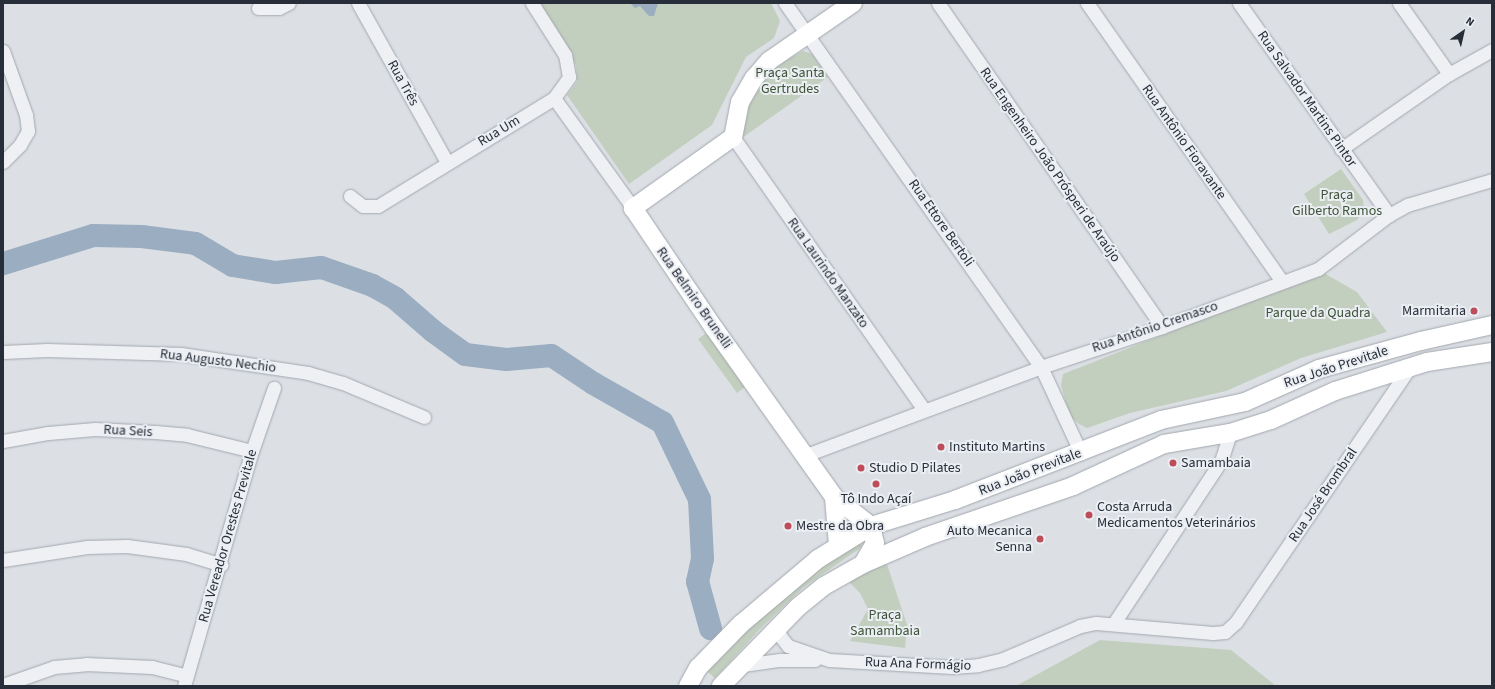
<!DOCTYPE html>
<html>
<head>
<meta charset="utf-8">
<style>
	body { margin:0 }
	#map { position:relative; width:1495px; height:689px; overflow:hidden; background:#dce0e5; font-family:"Source Sans 3",sans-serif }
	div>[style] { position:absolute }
	.green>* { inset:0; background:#c2cebe }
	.water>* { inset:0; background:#9badc1 }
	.river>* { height:23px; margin:-11.5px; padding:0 11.5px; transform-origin:11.5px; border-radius:11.5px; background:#9badc1 }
	.roads { filter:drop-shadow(0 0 1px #a2a7ae) drop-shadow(0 0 1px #a2a7ae) }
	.street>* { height:13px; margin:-6.5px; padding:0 6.5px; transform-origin:6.5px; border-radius:6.5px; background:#eff0f4 }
	.secondary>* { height:18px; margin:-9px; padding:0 9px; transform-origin:9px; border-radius:9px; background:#fff }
	.dots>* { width:11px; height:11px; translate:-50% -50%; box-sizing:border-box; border:2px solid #ebeef3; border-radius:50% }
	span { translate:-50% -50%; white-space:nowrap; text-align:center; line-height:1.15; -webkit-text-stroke:4px #ebeef3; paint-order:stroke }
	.park-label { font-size:14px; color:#3c5337 }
	.street-label { font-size:14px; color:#282e39 }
	.poi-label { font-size:14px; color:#282e39 }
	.right { translate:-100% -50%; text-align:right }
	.left { translate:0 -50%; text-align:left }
	.frame { position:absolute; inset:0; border:4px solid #282e39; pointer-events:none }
	.north { position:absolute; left:1443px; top:12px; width:40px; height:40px; -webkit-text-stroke:3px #ebeef3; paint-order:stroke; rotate:34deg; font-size:11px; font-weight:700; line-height:16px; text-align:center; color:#282e39 }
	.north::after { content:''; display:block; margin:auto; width:14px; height:18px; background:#282e39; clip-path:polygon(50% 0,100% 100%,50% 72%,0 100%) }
</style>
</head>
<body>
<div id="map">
	<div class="green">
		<i style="clip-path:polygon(539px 3px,771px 3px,780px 21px,774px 38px,746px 57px,712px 125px,629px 184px,567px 95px,577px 82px,576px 65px,539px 9px)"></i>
		<i style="clip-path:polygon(803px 51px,812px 54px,828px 77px,742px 138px,751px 89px,783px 62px)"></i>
		<i style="clip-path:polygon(1341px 169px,1363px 200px,1364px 211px,1357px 220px,1329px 234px,1304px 194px)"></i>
		<i style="clip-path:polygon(1322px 272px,1357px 292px,1387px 332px,1301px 358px,1226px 391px,1130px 413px,1087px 428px,1079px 424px,1069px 415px,1061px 385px,1063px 374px)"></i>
		<i style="clip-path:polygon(708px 332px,748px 385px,737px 393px,698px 339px)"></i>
		<i style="clip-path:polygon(858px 539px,862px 547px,804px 587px,760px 629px,715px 678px,705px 670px,778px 600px)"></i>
		<i style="clip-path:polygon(885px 558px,907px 625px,905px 648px,850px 641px,868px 609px,860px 593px,847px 580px)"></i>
		<i style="clip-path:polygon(1100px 640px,1231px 650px,1276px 686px,1016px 686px)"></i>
	</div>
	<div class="water">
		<i style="clip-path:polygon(630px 3px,658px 3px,654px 16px,649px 16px,640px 6px,635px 8px)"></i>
	</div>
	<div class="river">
		<i style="left:3px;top:263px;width:94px;rotate:-17.3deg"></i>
		<i style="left:93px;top:235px;width:48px;rotate:1.2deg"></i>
		<i style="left:141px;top:236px;width:54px;rotate:7.4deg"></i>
		<i style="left:195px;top:243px;width:43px;rotate:30.7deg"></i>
		<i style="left:232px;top:265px;width:44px;rotate:9.2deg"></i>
		<i style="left:275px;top:272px;width:46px;rotate:-6.2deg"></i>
		<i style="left:321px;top:267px;width:54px;rotate:19.4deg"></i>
		<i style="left:372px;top:285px;width:26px;rotate:29deg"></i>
		<i style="left:395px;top:298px;width:50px;rotate:41deg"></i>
		<i style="left:433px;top:331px;width:39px;rotate:36deg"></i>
		<i style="left:465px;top:354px;width:41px;rotate:7deg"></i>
		<i style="left:506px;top:359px;width:45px;rotate:-5.1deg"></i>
		<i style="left:551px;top:355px;width:50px;rotate:33.7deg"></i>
		<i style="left:593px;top:383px;width:79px;rotate:29.5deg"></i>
		<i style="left:662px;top:422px;width:85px;rotate:64.3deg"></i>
		<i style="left:699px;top:499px;width:59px;rotate:87.1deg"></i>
		<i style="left:702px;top:558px;width:24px;rotate:102deg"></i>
		<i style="left:697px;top:581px;width:49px;rotate:74.5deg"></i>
	</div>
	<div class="roads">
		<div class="street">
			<i style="left:358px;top:3px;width:182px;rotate:60.8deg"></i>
			<i style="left:785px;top:3px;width:445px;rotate:54.9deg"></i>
			<i style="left:1041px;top:367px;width:95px;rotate:65.1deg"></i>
			<i style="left:938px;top:3px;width:394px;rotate:55.3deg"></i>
			<i style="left:1087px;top:3px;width:340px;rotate:55deg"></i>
			<i style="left:1239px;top:3px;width:260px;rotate:54.7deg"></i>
			<i style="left:1399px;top:3px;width:87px;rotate:54.8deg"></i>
			<i style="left:258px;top:8px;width:21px"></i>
			<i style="left:279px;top:8px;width:11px;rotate:-27deg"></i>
			<i style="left:3px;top:51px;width:68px;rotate:70.2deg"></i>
			<i style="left:26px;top:115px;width:16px;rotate:83deg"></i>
			<i style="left:28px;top:131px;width:16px;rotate:120deg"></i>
			<i style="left:20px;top:145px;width:24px;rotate:135deg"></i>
			<i style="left:554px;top:98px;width:135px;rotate:54.3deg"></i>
			<i style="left:733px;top:137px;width:333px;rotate:55deg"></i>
			<i style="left:1341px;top:149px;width:131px;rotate:-34.8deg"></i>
			<i style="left:1449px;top:74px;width:49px;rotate:-29.2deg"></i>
			<i style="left:350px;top:196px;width:16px;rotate:38deg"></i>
			<i style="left:363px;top:206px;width:15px"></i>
			<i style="left:378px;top:206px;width:206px;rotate:-31.5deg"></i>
			<i style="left:554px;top:98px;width:26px;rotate:-54deg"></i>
			<i style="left:569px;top:77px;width:22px;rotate:-100deg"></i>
			<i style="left:565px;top:55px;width:62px;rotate:-122.4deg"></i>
			<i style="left:3px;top:352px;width:44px;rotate:-2.6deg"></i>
			<i style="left:47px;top:350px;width:134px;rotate:1.7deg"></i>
			<i style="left:181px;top:354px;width:128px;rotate:8.5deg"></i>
			<i style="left:308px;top:373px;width:36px;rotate:16deg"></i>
			<i style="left:343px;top:383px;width:88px;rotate:22.8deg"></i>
			<i style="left:3px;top:441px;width:46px;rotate:-10.1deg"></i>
			<i style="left:48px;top:433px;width:47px;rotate:-4.9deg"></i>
			<i style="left:95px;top:429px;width:60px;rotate:2.9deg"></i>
			<i style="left:155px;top:432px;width:32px;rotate:5deg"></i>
			<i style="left:187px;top:435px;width:67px;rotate:13.8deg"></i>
			<i style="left:806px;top:455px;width:251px;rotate:-20.5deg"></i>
			<i style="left:1041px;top:367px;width:127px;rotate:-18.3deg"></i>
			<i style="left:1162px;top:327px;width:166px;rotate:-20.4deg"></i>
			<i style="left:1318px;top:269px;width:89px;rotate:-37.3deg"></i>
			<i style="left:1389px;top:215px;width:21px;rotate:-29deg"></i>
			<i style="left:1407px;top:205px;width:89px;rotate:-16.4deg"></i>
			<i style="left:3px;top:560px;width:85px;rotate:-8.8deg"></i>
			<i style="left:87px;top:547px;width:40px;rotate:-1.4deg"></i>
			<i style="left:127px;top:546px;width:60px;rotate:7.7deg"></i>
			<i style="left:186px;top:554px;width:37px;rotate:17deg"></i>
			<i style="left:1114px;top:623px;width:194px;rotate:-56.6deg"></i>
			<i style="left:1221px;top:461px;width:29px;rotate:-72deg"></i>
			<i style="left:778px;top:626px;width:10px;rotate:79deg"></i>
			<i style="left:780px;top:636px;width:13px;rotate:51deg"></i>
			<i style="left:788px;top:646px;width:43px;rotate:18.9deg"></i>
			<i style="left:829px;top:660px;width:123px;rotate:3.3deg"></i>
			<i style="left:952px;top:667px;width:26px;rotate:-4deg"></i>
			<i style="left:978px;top:665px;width:26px;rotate:-13deg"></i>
			<i style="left:1003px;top:659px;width:84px;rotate:-23.2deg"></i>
			<i style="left:1080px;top:626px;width:16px;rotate:-11deg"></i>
			<i style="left:1096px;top:623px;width:117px;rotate:4.9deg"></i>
			<i style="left:1213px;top:633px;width:12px;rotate:-5deg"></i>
			<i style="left:1225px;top:632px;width:15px;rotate:-42deg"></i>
			<i style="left:1236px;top:622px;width:307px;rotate:-55.7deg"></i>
			<i style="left:743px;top:665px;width:37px;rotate:-8deg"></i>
			<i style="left:780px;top:660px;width:35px"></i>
			<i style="left:3px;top:685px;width:54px;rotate:-19.4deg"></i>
			<i style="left:54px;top:667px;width:32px;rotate:-5deg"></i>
			<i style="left:86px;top:664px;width:66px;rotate:2.6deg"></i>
			<i style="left:152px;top:667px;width:36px;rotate:14deg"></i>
			<i style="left:184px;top:686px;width:245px;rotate:-73.9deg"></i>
			<i style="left:252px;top:451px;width:67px;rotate:-70.8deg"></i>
		</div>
		<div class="secondary">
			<i style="left:853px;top:3px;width:102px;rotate:145.4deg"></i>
			<i style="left:769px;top:61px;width:23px;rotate:131deg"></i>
			<i style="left:754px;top:78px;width:28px;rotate:120deg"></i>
			<i style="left:740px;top:102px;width:36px;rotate:101deg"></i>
			<i style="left:733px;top:137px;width:123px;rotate:144.6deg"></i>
			<i style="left:633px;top:208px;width:145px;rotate:56deg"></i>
			<i style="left:714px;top:328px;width:207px;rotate:54.6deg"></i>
			<i style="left:834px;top:497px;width:47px;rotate:38.1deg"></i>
			<i style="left:871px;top:526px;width:17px;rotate:77deg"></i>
			<i style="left:875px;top:543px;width:24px;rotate:120deg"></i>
			<i style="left:834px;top:497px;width:49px;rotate:85.3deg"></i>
			<i style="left:688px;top:686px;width:21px;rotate:-61deg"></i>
			<i style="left:698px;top:668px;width:62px;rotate:-45.7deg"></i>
			<i style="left:741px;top:624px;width:101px;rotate:-40.2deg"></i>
			<i style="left:818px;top:559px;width:62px;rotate:-31.9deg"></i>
			<i style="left:871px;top:526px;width:88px;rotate:-17.2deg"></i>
			<i style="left:955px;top:500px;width:221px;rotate:-21.2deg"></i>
			<i style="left:1161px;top:420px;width:86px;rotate:-12.1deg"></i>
			<i style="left:1245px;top:402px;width:81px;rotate:-24deg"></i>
			<i style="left:1319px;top:369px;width:106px;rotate:-15.4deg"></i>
			<i style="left:1421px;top:341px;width:73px;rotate:-12.7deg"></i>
			<i style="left:721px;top:686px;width:110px;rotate:-45.7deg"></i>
			<i style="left:798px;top:607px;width:33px;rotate:-39deg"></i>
			<i style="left:824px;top:586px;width:45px;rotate:-29.4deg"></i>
			<i style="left:863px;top:564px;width:68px;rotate:-23.5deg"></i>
			<i style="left:925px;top:537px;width:157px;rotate:-19deg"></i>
			<i style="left:1073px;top:486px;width:100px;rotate:-24.8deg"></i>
			<i style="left:1164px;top:444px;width:67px;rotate:-9.5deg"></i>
			<i style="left:1230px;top:433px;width:43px;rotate:-17.6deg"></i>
			<i style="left:1271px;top:420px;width:70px;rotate:-24.4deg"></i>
			<i style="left:1335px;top:391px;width:96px;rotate:-17.5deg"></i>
			<i style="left:1427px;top:362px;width:66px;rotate:-8.7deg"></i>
		</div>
	</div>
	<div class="dots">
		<i style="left:1474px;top:311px;background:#be4d5c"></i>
		<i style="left:941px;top:447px;background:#be4d5c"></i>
		<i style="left:1173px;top:463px;background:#be4d5c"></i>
		<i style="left:861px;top:468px;background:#be4d5c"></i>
		<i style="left:876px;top:484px;background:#be4d5c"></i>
		<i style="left:1089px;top:515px;background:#be4d5c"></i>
		<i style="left:788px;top:526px;background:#be4d5c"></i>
		<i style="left:1040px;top:539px;background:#be4d5c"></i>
	</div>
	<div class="park-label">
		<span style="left:790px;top:81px">Praça Santa<br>Gertrudes</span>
		<span style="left:1337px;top:203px">Praça<br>Gilberto Ramos</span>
		<span style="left:1318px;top:313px">Parque da Quadra</span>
		<span style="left:885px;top:623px">Praça<br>Samambaia</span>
	</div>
	<div class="street-label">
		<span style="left:403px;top:83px;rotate:61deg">Rua Três</span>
		<span style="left:1307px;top:99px;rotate:55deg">Rua Salvador Martins Pintor</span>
		<span style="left:499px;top:131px;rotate:-31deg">Rua Um</span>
		<span style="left:1184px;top:142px;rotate:55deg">Rua Antônio Fioravante</span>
		<span style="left:1050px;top:165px;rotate:55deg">Rua Engenheiro João Prósperi de Araújo</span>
		<span style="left:941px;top:223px;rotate:55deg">Rua Ettore Bertoli</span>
		<span style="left:828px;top:273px;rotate:55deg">Rua Laurindo Manzato</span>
		<span style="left:694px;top:298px;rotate:55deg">Rua Belmiro Brunelli</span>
		<span style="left:1155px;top:327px;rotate:-19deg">Rua Antônio Cremasco</span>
		<span style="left:218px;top:361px;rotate:7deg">Rua Augusto Nechio</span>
		<span style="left:1336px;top:367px;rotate:-18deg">Rua João Previtale</span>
		<span style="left:128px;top:431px;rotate:3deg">Rua Seis</span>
		<span style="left:1030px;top:472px;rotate:-21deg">Rua João Previtale</span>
		<span style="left:1323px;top:495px;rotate:-56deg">Rua José Brombral</span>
		<span style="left:228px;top:536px;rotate:-74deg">Rua Vereador Orestes Previtale</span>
		<span style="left:918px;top:664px;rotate:2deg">Rua Ana Formágio</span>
	</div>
	<div class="poi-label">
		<span class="right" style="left:1466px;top:311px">Marmitaria</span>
		<span class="left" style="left:949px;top:447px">Instituto Martins</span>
		<span class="left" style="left:1181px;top:463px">Samambaia</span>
		<span class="left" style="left:869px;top:468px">Studio D Pilates</span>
		<span style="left:876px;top:499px">Tô Indo Açaí</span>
		<span class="left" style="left:1097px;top:515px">Costa Arruda<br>Medicamentos Veterinários</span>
		<span class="left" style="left:796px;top:526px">Mestre da Obra</span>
		<span class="right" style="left:1032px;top:539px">Auto Mecanica<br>Senna</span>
	</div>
	<div class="frame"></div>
	<div class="north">N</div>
</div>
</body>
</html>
